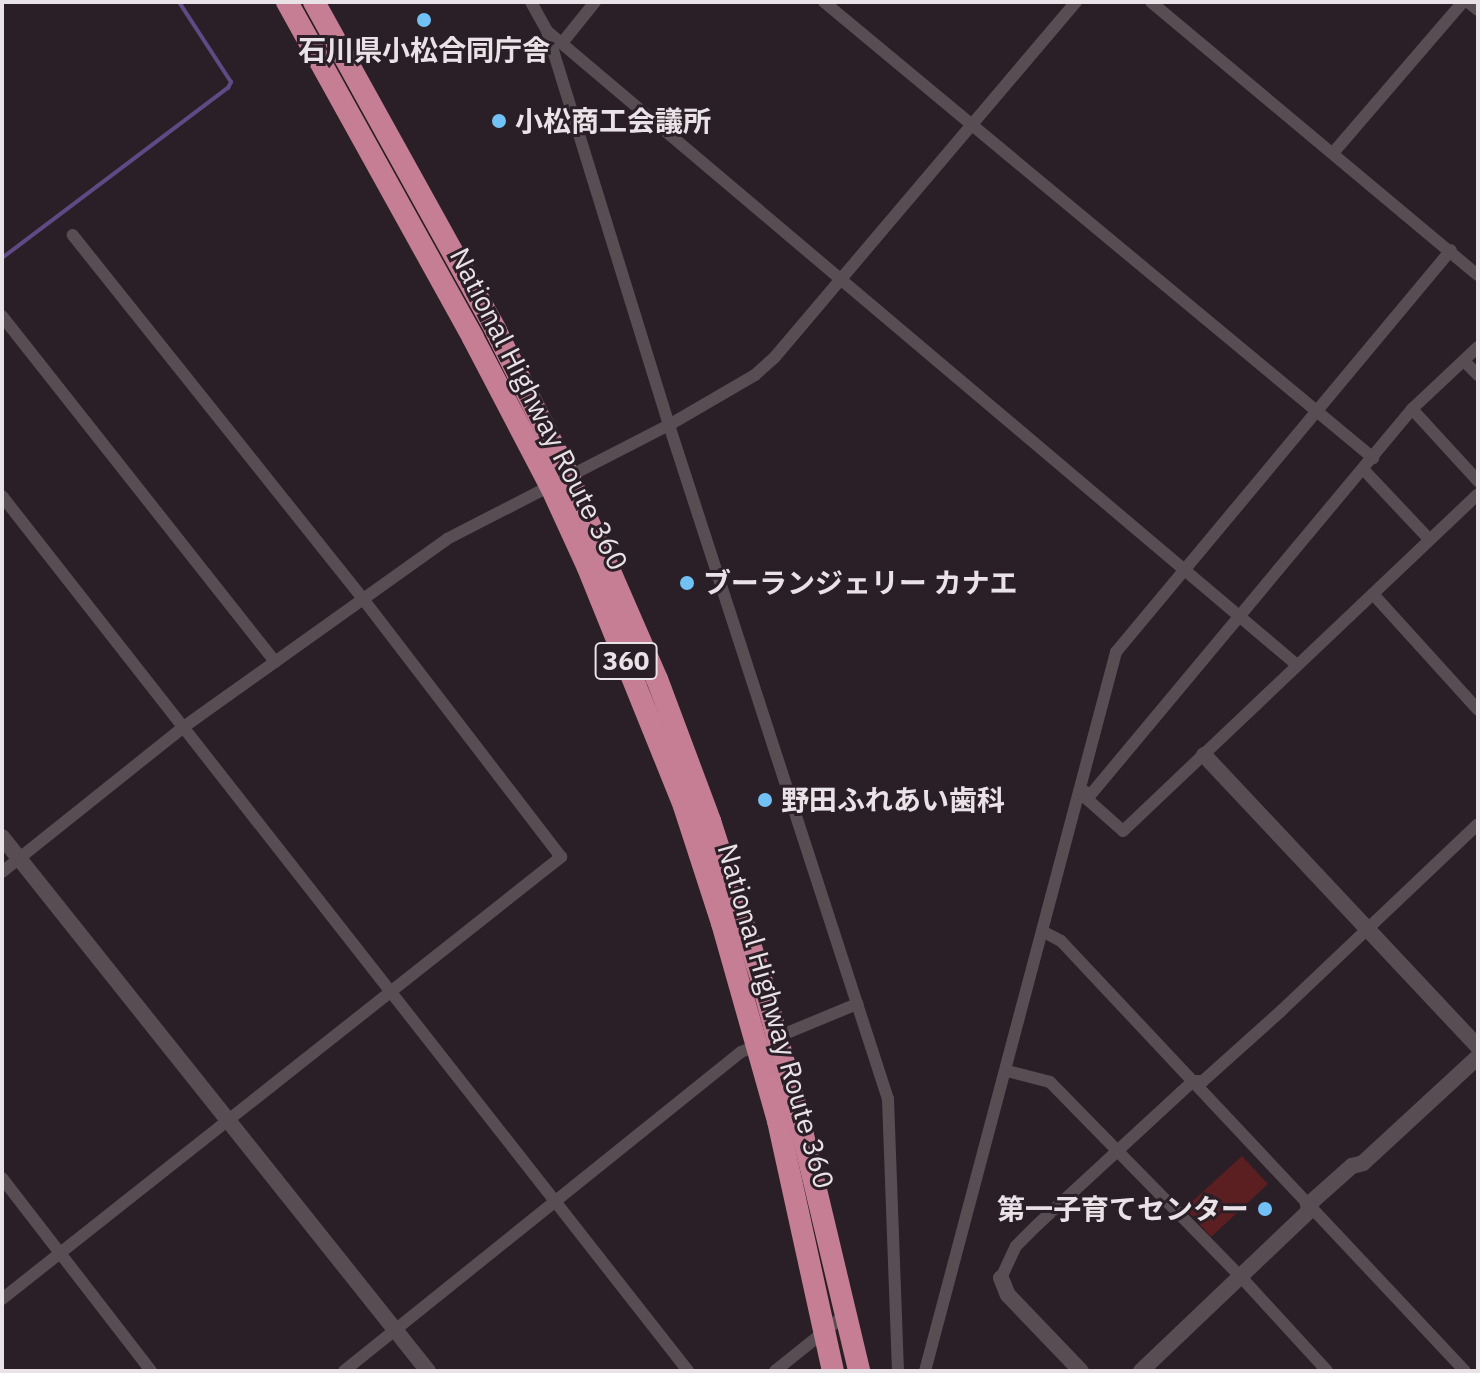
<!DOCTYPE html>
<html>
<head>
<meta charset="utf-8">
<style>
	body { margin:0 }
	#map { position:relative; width:1480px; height:1373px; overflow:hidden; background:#2a1f26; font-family:"IBM Plex Sans","Noto Sans JP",sans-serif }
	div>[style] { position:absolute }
	.green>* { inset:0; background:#5b1e21 }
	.stream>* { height:4px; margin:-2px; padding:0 2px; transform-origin:2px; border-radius:2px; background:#604a85 }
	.minor>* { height:12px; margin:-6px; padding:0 6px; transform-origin:6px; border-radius:6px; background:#594d54 }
	.tertiary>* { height:16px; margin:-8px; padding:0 8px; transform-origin:8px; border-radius:8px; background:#594d54 }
	.trunk>* { height:22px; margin:-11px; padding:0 11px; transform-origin:11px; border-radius:11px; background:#c67e95 }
	.dots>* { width:22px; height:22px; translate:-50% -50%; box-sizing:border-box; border:4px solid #2a1f26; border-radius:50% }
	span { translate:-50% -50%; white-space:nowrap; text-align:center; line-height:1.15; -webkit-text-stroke:6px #2a1f26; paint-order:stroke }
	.shield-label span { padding:2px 6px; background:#2a1f26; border:2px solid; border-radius:6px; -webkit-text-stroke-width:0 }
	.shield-label { font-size:26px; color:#e9e2e6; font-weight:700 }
	.poi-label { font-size:28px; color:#e9e2e6; font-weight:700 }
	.left { translate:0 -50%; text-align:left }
	.right { translate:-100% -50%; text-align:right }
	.street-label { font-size:28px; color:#e9e2e6 }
	.frame { position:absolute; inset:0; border:4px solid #e9e2e6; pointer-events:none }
</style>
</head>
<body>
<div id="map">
	<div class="green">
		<i style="clip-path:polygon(1242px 1156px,1268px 1184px,1211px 1237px,1185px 1208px)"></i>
	</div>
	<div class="stream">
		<i style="left:2px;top:258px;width:283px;rotate:-37deg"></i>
		<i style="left:228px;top:88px;width:7px;rotate:-63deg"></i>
		<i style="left:231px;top:82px;width:95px;rotate:-123deg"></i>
	</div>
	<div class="minor">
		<i style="left:531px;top:2px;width:33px;rotate:61deg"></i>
		<i style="left:547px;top:31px;width:412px;rotate:72.8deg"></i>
		<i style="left:669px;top:425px;width:709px;rotate:72deg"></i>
		<i style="left:888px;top:1099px;width:272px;rotate:87.9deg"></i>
		<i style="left:824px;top:2px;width:714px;rotate:39.71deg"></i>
		<i style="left:1151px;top:2px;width:426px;rotate:39.9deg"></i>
		<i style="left:1468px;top:2px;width:13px;rotate:39deg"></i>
		<i style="left:547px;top:31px;width:982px;rotate:40.21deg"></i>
		<i style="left:562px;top:43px;width:53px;rotate:-51.2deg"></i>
		<i style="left:1333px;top:153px;width:199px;rotate:-49.3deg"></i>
		<i style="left:2px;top:316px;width:441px;rotate:51.7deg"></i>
		<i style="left:1464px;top:361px;width:20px;rotate:45deg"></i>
		<i style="left:1412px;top:409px;width:98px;rotate:47.5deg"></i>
		<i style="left:1363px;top:469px;width:96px;rotate:46.7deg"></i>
		<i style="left:2px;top:496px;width:1112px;rotate:51.9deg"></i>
		<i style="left:1373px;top:594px;width:156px;rotate:47.8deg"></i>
		<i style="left:1086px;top:792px;width:7px;rotate:82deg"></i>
		<i style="left:1087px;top:799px;width:48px;rotate:41.6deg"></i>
		<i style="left:1123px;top:831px;width:489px;rotate:-43.5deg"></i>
		<i style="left:1087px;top:799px;width:508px;rotate:-50.19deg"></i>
		<i style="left:1412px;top:409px;width:91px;rotate:-43.2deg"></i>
		<i style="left:2px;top:872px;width:234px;rotate:-38.6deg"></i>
		<i style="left:185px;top:726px;width:322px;rotate:-35.5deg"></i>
		<i style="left:447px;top:539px;width:250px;rotate:-27.2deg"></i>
		<i style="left:669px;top:425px;width:99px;rotate:-30.2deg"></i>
		<i style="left:755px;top:375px;width:25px;rotate:-42deg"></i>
		<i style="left:774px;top:358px;width:467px;rotate:-49.7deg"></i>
		<i style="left:1044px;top:932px;width:19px;rotate:28deg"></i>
		<i style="left:1061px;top:941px;width:590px;rotate:46.79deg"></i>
		<i style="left:1007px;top:1071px;width:44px;rotate:14.3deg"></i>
		<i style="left:1050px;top:1082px;width:273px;rotate:45.6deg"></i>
		<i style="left:1241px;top:1277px;width:127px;rotate:47.5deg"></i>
		<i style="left:2px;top:1178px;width:244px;rotate:52.3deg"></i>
		<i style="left:1001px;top:1278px;width:35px;rotate:-65deg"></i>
		<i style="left:1016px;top:1246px;width:28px;rotate:-45deg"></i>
		<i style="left:1036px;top:1226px;width:214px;rotate:-42.7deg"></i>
		<i style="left:1193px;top:1081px;width:10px"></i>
		<i style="left:1203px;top:1081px;width:106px;rotate:-41.9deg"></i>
		<i style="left:1282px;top:1010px;width:270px;rotate:-43.5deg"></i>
		<i style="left:2px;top:1299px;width:713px;rotate:-38.33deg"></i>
		<i style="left:561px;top:857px;width:324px;rotate:-127.5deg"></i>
		<i style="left:364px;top:600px;width:467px;rotate:-128.6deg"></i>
		<i style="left:344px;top:1371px;width:509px;rotate:-38.78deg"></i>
		<i style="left:741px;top:1052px;width:126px;rotate:-22.5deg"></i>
		<i style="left:775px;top:1371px;width:90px;rotate:-38.7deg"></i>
		<i style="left:925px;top:1371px;width:744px;rotate:-75.12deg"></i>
		<i style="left:1116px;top:652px;width:523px;rotate:-50.19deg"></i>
	</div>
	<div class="tertiary">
		<i style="left:1204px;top:755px;width:400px;rotate:46.8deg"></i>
		<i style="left:2px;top:837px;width:683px;rotate:51.42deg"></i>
		<i style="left:1308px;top:1205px;width:59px;rotate:-41.6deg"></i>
		<i style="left:1352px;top:1166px;width:11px;rotate:-15deg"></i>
		<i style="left:1363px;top:1163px;width:156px;rotate:-42.7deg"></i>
		<i style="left:1001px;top:1278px;width:18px;rotate:68deg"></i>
		<i style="left:1008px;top:1295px;width:105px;rotate:46.2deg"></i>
		<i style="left:1141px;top:1371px;width:235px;rotate:-43.6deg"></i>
	</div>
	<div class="trunk">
		<i style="left:287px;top:2px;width:384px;rotate:61deg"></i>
		<i style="left:473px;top:338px;width:168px;rotate:62.4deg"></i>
		<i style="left:551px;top:487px;width:89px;rotate:65.4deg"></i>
		<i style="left:588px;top:568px;width:257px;rotate:68deg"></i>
		<i style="left:684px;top:806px;width:123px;rotate:72deg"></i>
		<i style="left:722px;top:923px;width:206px;rotate:74.2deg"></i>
		<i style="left:778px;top:1121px;width:256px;rotate:77.6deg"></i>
		<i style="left:314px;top:2px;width:376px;rotate:61deg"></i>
		<i style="left:496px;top:331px;width:163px;rotate:63.4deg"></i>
		<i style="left:569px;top:477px;width:220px;rotate:66.5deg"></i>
		<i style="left:657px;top:679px;width:152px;rotate:69.5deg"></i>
		<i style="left:710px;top:821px;width:165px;rotate:72deg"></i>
		<i style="left:761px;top:978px;width:141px;rotate:74.8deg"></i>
		<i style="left:798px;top:1114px;width:264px;rotate:76.6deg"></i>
	</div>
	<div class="dots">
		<i style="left:424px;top:20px;background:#72c1f5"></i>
		<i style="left:499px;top:121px;background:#72c1f5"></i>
		<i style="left:687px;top:583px;background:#72c1f5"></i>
		<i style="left:765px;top:800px;background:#72c1f5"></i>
		<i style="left:1265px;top:1209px;background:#72c1f5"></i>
	</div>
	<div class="shield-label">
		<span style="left:626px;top:661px">360</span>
	</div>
	<div class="poi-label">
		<span style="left:424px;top:50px">石川県小松合同庁舎</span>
		<span class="left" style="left:515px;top:121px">小松商工会議所</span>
		<span class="left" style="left:703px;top:583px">ブーランジェリー カナエ</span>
		<span class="left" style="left:781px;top:800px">野田ふれあい歯科</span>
		<span class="right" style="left:1249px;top:1209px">第一子育てセンター</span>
	</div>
	<div class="street-label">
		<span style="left:539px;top:409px;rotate:63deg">National Highway Route 360</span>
		<span style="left:776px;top:1016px;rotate:74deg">National Highway Route 360</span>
	</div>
	<div class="frame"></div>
</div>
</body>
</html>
